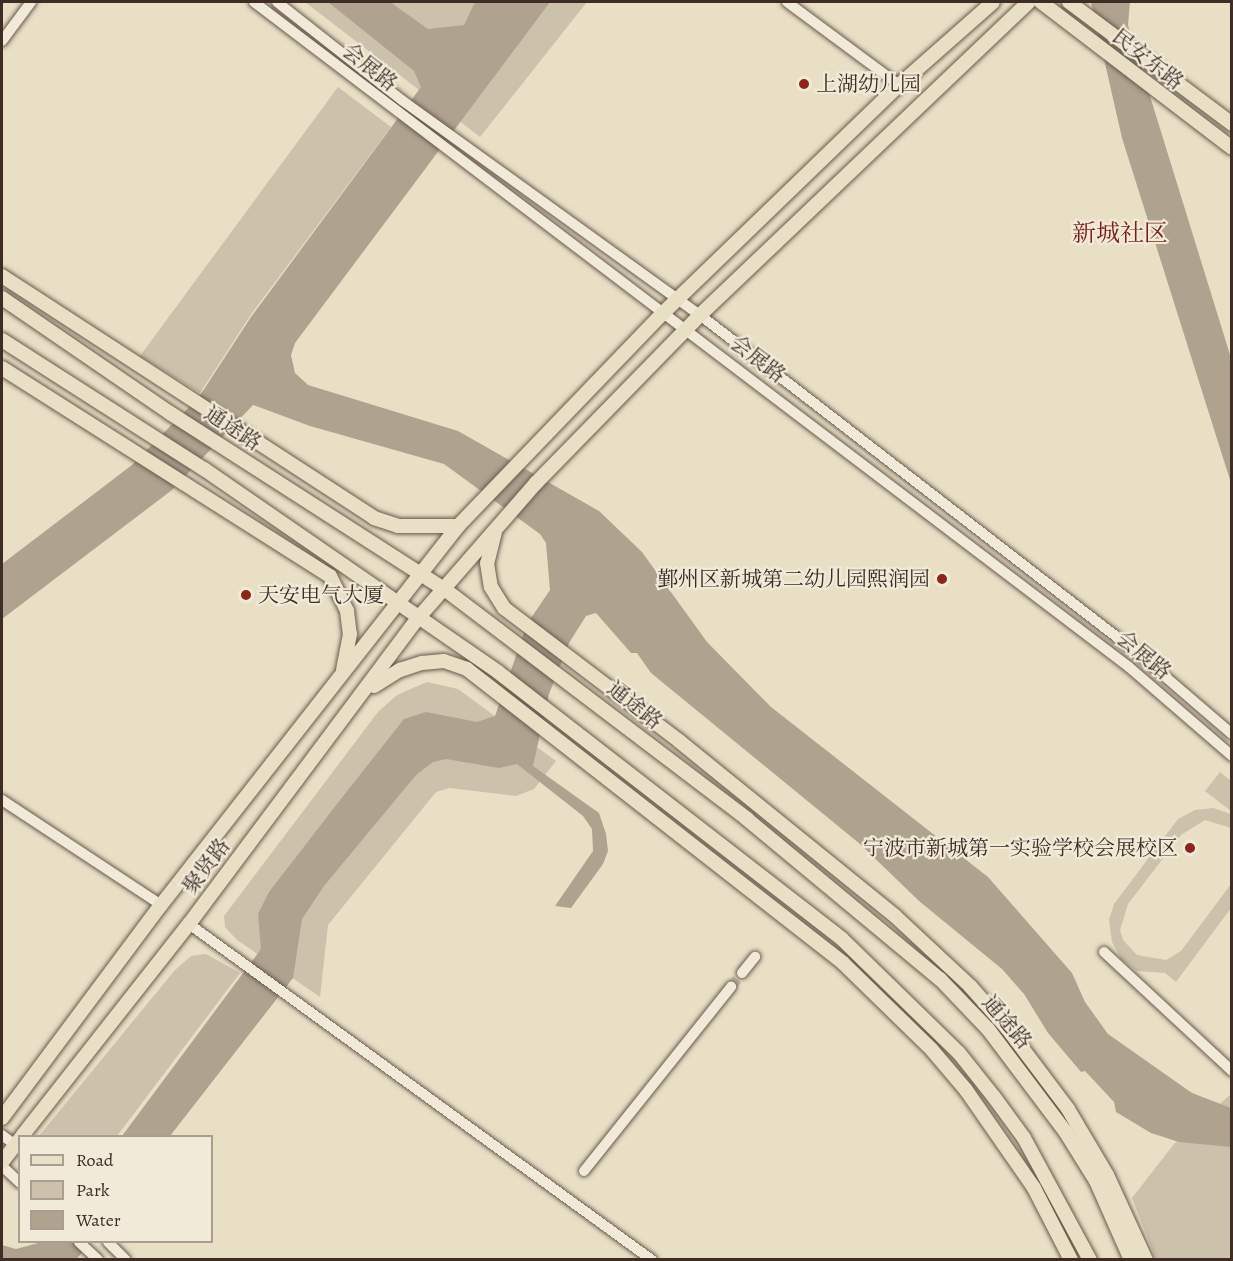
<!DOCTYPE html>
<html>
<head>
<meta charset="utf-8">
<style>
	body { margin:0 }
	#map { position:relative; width:1233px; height:1261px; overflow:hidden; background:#e9dfc5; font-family:Alegreya,"Noto Serif SC",serif }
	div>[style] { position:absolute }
	.green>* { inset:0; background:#ccc1aa }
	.water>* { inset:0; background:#afa28f }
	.minor-tunnel>* { height:10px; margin-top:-5px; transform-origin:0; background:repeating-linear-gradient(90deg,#c7bba5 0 10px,transparent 0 15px) }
	.roads { filter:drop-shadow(0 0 2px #69594d) drop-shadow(0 0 2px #69594d) }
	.minor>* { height:10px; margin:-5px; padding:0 5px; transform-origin:5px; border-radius:5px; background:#f1ead9 }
	.major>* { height:14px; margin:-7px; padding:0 7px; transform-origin:7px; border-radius:7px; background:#e9dfc5 }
	.dots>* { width:16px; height:16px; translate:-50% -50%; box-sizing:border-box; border:3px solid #f1ead9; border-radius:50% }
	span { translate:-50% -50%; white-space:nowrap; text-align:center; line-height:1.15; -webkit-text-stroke:4.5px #f1ead9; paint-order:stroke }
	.street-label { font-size:21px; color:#3e2c25 }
	.poi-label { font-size:21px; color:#3e2c25 }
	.left { translate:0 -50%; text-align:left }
	.right { translate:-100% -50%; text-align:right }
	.quarter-label { font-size:24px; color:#7a1f14 }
	.frame { position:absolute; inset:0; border:3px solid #3e2c25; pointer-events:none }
	.legend { position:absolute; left:18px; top:1135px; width:195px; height:108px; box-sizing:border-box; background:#f1ead9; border:2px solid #a99e91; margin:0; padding:8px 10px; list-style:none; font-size:18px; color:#3e2c25 }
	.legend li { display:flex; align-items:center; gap:12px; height:30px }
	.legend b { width:30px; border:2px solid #a99e91 }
</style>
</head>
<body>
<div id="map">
	<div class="green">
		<i style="clip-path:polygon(305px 2px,587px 2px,480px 137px)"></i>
		<i style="clip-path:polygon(338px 87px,391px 127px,252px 313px,200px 393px,140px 356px)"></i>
		<i style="clip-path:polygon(427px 682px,458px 689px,556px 761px,534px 789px,516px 796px,450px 788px,436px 792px,328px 925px,320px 997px,237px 940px,225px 927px,224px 916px,378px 712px,397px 695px)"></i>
		<i style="clip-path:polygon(1220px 772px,1231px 781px,1231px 811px,1205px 791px)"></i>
		<i style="clip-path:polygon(1213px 808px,1231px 814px,1231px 828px,1205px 820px,1181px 835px,1128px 904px,1120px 930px,1123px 940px,1137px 955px,1166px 960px,1181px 951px,1231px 884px,1231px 908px,1176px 982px,1165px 973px,1137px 971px,1121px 959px,1112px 942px,1109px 920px,1114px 904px,1178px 819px,1195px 810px)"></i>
		<i style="clip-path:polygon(206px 954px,240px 973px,117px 1136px,39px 1136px,174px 971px,191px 956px)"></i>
		<i style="clip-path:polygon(1231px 1094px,1231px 1259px,1156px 1259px,1132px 1198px,1174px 1144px)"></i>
	</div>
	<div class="water">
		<i style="clip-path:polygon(328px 2px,390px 2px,428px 29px,464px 25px,475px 2px,550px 2px,295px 343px,291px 355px,295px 373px,308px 385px,458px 431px,599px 511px,642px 552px,707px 642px,771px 707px,988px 877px,1072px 973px,1085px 1002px,1108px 1034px,1192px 1093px,1231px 1108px,1231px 1147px,1179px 1142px,1151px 1133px,1116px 1112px,1114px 1102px,1085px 1071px,1081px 1072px,1048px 1033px,1024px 994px,1002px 969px,919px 901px,860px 844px,651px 673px,637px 653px,631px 653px,596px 613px,586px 616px,569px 643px,549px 694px,533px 766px,599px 813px,606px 834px,608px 851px,603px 864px,571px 908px,555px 906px,593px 851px,592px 829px,583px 816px,517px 764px,499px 768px,446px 759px,433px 762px,416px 775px,324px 886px,302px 919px,293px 978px,170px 1136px,122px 1136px,261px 949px,258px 914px,269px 892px,337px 804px,404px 719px,426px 712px,477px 722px,495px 716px,527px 624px,550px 590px,546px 543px,540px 534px,444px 464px,310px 426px,253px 405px,172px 490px,2px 619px,2px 564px,132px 465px,199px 397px,251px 317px,421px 87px,414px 71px)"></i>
		<i style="clip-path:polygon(1091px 2px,1130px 2px,1128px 25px,1231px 358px,1231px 483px,1122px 138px)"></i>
		<i style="clip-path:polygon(42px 1242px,90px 1242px,76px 1260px,2px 1259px,2px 1245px,16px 1249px)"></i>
	</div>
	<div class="minor-tunnel">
		<i style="left:731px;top:987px;width:18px;rotate:-52deg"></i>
	</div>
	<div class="roads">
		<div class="minor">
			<i style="left:254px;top:2px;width:1099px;rotate:37.23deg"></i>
			<i style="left:1129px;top:667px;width:136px;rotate:40.8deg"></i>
			<i style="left:277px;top:2px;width:160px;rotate:38.2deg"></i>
			<i style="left:403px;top:101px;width:366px;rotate:35.8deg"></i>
			<i style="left:700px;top:315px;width:556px;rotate:37.69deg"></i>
			<i style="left:1140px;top:655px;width:121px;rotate:40.7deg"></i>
			<i style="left:787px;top:2px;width:139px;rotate:36.5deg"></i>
			<i style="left:2px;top:41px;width:49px;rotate:-53.4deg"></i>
			<i style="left:2px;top:800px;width:191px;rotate:33.4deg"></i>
			<i style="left:189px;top:924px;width:572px;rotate:35.97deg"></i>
			<i style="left:1104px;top:952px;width:175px;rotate:42.9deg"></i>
			<i style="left:742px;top:973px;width:21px;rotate:-51deg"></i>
			<i style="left:2px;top:1135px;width:21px;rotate:37deg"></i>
			<i style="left:2px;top:1166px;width:25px;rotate:43deg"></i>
			<i style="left:584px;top:1171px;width:236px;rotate:-51.4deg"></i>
			<i style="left:79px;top:1242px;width:26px;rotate:43deg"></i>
			<i style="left:108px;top:1242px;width:25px;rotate:45deg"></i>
		</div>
		<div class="major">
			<i style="left:1041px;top:2px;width:240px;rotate:37.4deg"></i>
			<i style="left:1069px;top:2px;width:204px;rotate:36.8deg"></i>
			<i style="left:2px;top:276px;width:444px;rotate:33deg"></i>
			<i style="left:374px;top:518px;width:25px;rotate:18deg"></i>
			<i style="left:398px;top:526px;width:60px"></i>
			<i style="left:2px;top:298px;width:204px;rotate:34.4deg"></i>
			<i style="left:170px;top:413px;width:324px;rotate:32.7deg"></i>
			<i style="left:443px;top:588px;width:382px;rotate:37.2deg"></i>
			<i style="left:747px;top:819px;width:251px;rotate:39.7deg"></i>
			<i style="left:940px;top:979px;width:69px;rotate:46.2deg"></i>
			<i style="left:988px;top:1029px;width:128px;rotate:53deg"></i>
			<i style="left:1065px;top:1131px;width:59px;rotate:58.2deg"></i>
			<i style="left:1096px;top:1181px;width:86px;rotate:66.1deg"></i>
			<i style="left:2px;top:340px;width:240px;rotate:32.6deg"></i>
			<i style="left:204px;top:469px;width:357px;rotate:34.6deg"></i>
			<i style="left:498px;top:672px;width:435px;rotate:37.8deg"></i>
			<i style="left:842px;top:939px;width:163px;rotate:44.3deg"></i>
			<i style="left:959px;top:1053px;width:56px;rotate:51.5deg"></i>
			<i style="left:994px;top:1097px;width:51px;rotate:53.8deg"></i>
			<i style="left:1024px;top:1138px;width:139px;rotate:61.6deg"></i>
			<i style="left:2px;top:368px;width:388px;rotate:32.4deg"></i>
			<i style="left:330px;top:576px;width:39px;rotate:64deg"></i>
			<i style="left:347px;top:611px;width:23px;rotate:83deg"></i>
			<i style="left:350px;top:634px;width:36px;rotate:101deg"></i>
			<i style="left:495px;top:532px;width:32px;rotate:104deg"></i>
			<i style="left:487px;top:563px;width:24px;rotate:81deg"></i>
			<i style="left:491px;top:587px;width:25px;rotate:58deg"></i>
			<i style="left:504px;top:608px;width:220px;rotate:37.2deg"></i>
			<i style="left:679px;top:741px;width:278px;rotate:39deg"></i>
			<i style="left:895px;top:916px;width:103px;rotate:43deg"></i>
			<i style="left:970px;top:986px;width:56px;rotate:48.6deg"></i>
			<i style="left:1007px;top:1028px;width:101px;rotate:53deg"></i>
			<i style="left:1068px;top:1109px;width:77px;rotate:59.4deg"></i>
			<i style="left:1107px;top:1175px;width:94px;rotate:65.4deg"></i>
			<i style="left:374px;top:686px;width:31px;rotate:-32deg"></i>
			<i style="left:400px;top:670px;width:23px;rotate:-18deg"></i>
			<i style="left:422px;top:663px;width:22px;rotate:-5deg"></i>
			<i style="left:444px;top:661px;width:24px;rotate:19deg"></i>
			<i style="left:467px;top:669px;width:477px;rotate:38deg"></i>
			<i style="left:843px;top:963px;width:124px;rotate:44.3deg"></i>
			<i style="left:932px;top:1050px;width:52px;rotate:49.6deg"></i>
			<i style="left:966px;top:1090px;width:119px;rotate:55.2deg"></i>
			<i style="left:1034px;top:1188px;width:81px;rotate:62.8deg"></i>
			<i style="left:2px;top:1118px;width:266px;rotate:-53.3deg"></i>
			<i style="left:161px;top:905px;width:482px;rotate:-51.9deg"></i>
			<i style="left:458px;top:526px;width:296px;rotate:-46.1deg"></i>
			<i style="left:663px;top:313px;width:328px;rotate:-44deg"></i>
			<i style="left:899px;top:85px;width:125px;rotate:-41.4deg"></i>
			<i style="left:22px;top:1136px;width:270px;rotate:-51.8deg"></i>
			<i style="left:189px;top:924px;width:384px;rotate:-53.2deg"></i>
			<i style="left:419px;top:617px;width:178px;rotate:-48.9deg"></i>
			<i style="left:536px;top:483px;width:235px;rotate:-45.7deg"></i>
			<i style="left:700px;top:315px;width:454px;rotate:-43.6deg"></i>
			<i style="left:2px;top:1162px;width:29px;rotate:-52deg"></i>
		</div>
	</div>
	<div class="dots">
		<i style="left:804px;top:84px;background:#8f2418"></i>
		<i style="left:942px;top:579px;background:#8f2418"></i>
		<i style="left:246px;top:595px;background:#8f2418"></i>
		<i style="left:1190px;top:848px;background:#8f2418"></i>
	</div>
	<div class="street-label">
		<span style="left:1148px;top:59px;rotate:38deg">民安东路</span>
		<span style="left:370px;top:67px;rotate:38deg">会展路</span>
		<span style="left:758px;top:359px;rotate:37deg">会展路</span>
		<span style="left:233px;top:428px;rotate:33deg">通途路</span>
		<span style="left:1144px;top:655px;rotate:39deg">会展路</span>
		<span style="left:635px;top:705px;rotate:38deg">通途路</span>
		<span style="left:206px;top:866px;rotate:-53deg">聚贤路</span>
		<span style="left:1007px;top:1022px;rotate:49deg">通途路</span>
	</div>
	<div class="poi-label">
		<span class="left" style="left:816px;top:84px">上湖幼儿园</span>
		<span class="right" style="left:930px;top:579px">鄞州区新城第二幼儿园熙润园</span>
		<span class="left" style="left:258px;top:595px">天安电气大厦</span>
		<span class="right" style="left:1178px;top:848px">宁波市新城第一实验学校会展校区</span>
	</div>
	<div class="quarter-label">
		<span style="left:1120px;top:234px">新城社区</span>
	</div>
	<div class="frame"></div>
	<ul class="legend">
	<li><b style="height:8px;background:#e9dfc5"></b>Road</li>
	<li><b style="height:16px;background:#ccc1aa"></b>Park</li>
	<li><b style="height:16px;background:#afa28f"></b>Water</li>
	</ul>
</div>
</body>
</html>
